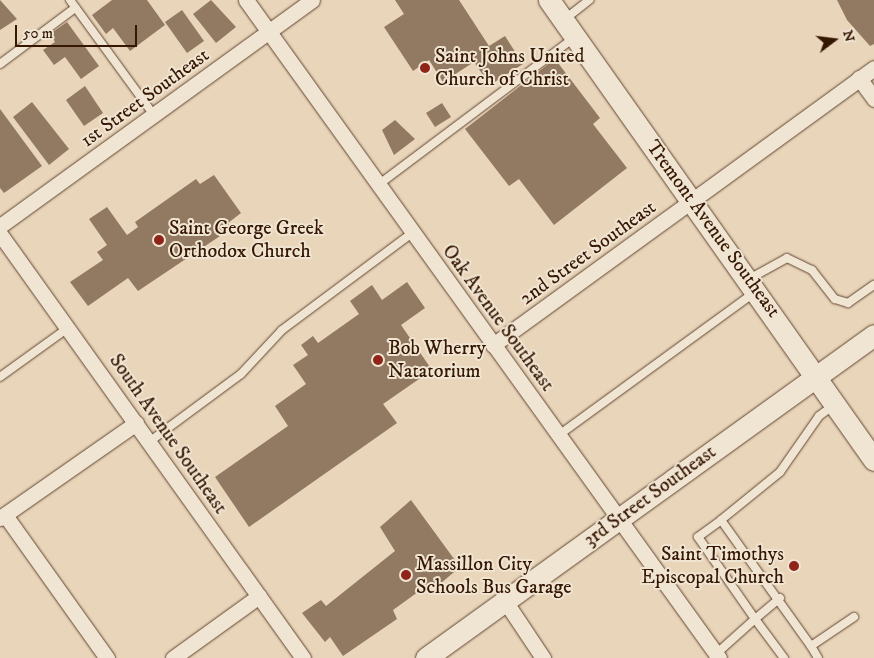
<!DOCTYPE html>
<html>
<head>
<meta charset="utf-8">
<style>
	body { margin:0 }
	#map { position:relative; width:874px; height:658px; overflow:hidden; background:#e8d5ba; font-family:"IM FELL DW Pica",serif }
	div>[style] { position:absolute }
	.building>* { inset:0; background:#927a62 }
	.roads { filter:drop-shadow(0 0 1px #624630) drop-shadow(0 0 1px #624630) }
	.lane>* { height:8px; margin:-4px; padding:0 4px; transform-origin:4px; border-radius:4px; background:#f0e4d2 }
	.street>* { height:15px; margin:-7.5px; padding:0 7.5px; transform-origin:7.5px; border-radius:7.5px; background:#f0e4d2 }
	.secondary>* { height:21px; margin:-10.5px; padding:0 10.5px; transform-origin:10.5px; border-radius:10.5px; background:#f0e4d2 }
	.dots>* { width:14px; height:14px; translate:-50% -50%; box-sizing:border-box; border:2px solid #f0e4d2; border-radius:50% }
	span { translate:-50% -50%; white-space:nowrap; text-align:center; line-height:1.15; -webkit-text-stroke:4px #f0e4d2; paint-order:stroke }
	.poi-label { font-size:20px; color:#351702 }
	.left { translate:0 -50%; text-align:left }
	.right { translate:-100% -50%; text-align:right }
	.street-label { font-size:20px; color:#351702 }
	.north { position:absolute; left:809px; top:15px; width:50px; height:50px; -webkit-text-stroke:4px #f0e4d2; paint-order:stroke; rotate:75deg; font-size:14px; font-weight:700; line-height:20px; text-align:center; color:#351702 }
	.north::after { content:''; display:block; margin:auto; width:18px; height:22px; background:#351702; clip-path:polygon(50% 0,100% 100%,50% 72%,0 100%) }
	.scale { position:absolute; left:15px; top:25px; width:122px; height:22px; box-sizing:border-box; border:2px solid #351702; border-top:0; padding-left:6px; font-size:15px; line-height:18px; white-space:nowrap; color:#351702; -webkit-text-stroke:4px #f0e4d2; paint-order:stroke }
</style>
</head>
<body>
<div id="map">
	<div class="building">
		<i style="clip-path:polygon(0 0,17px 19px,0 30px)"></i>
		<i style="clip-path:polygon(112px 0,147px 0,165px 25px,130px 51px,113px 28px,106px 34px,92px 15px)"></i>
		<i style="clip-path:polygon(211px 0,236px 27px,216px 43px,193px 14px)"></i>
		<i style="clip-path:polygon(395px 0,459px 0,489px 46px,505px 36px,523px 64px,490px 85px,474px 62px,443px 82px,429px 60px,413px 71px,384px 27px,404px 14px)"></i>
		<i style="clip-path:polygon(837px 0,874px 0,874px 44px,870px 46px,847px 20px)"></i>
		<i style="clip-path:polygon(182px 10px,204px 41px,187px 53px,165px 22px)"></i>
		<i style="clip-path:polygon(67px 22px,99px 66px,81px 79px,65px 57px,54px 65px,43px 50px,55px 42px,50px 34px)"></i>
		<i style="clip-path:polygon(555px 59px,600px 118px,593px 124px,627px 168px,554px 225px,519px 179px,509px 186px,465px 129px)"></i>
		<i style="clip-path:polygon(85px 86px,103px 113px,84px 126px,66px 100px)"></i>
		<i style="clip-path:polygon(32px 102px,69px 149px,49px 165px,13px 117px)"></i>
		<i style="clip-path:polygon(442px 103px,451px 117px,435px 127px,426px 113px)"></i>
		<i style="clip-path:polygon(0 109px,42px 166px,4px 193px,0 188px)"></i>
		<i style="clip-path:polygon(395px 120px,415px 139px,394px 155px,382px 130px)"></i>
		<i style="clip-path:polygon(214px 175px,241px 213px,228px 223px,232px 228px,138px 291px,128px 278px,88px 306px,70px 282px,103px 260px,97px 252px,107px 245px,89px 219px,107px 207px,127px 235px,138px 227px,135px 222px,196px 179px,200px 184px)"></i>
		<i style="clip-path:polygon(407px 282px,425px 308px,401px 325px,432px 370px,383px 404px,397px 423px,249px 527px,215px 477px,288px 426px,275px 406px,306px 384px,293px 365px,308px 355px,301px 345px,313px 336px,318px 343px,359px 314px,350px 301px,372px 285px,382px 300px)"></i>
		<i style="clip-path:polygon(411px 500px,460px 567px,434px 589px,429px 584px,393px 610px,397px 619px,343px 656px,330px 637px,325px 642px,302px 613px,321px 600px,326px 606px,395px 551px,380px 527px)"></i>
	</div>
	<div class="roads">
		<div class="lane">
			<i style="left:70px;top:0;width:142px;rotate:53.9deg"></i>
			<i style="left:565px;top:19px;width:31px;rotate:-38deg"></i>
			<i style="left:0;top:64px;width:94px;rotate:-36.7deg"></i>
			<i style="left:378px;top:185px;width:245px;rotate:-36.9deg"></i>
			<i style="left:749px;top:279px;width:43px;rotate:-28.9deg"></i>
			<i style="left:787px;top:258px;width:28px;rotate:26deg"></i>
			<i style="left:812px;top:270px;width:37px;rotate:52deg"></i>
			<i style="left:835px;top:299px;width:14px;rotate:17deg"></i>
			<i style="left:848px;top:303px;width:32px;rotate:-35deg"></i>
			<i style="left:0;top:377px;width:84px;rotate:-35.8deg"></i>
			<i style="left:559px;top:435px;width:243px;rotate:-36.1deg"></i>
			<i style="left:149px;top:442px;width:114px;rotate:-36.5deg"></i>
			<i style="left:241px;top:374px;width:60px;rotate:-47deg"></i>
			<i style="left:282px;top:330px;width:162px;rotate:-36.7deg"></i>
			<i style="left:721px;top:520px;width:76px;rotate:-39.1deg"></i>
			<i style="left:780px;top:472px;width:68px;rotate:-55.1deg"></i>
			<i style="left:819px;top:416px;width:19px;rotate:-36deg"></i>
			<i style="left:780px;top:598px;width:33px;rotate:140deg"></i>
			<i style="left:755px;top:619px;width:49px;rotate:53.4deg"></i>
			<i style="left:716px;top:654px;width:52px;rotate:-41.9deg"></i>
			<i style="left:755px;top:619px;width:100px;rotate:-124.8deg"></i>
			<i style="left:698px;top:537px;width:29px;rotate:-36deg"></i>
			<i style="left:721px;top:520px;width:155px;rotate:54.5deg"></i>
			<i style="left:818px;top:658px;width:14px;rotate:-120deg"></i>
			<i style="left:811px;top:646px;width:52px;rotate:-34deg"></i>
		</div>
		<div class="street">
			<i style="left:246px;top:0;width:810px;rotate:54.29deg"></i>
			<i style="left:859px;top:78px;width:26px;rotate:54deg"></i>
			<i style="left:0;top:226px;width:385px;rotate:-35.9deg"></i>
			<i style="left:0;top:234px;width:521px;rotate:54.45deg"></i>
			<i style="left:493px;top:345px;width:471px;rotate:-36deg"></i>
			<i style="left:5px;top:515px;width:176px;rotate:54.5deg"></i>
			<i style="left:0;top:518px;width:166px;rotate:-34.9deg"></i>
			<i style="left:505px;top:601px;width:69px;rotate:56.3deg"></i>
			<i style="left:173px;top:658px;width:106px;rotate:-35.8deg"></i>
		</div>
		<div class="secondary">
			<i style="left:549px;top:0;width:563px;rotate:54.76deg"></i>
			<i style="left:426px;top:658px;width:552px;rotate:-35.79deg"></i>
		</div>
	</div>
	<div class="dots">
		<i style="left:425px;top:68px;background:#8f2418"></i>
		<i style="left:159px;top:240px;background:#8f2418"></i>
		<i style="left:378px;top:360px;background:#8f2418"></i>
		<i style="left:794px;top:566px;background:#8f2418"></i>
		<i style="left:406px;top:575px;background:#8f2418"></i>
	</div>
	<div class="poi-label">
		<span class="left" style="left:435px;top:68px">Saint Johns United<br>Church of Christ</span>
		<span class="left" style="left:169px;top:240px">Saint George Greek<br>Orthodox Church</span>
		<span class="left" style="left:388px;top:360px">Bob Wherry<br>Natatorium</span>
		<span class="right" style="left:784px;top:566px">Saint Timothys<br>Episcopal Church</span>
		<span class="left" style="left:416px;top:576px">Massillon City<br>Schools Bus Garage</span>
	</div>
	<div class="street-label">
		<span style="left:145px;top:98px;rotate:-36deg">1st Street Southeast</span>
		<span style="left:713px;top:229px;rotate:54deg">Tremont Avenue Southeast</span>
		<span style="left:588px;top:253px;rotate:-36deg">2nd Street Southeast</span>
		<span style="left:498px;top:318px;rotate:54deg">Oak Avenue Southeast</span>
		<span style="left:168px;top:434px;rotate:55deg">South Avenue Southeast</span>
		<span style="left:650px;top:496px;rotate:-36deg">3rd Street Southeast</span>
	</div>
	<div class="north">N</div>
	<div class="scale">50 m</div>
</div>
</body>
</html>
